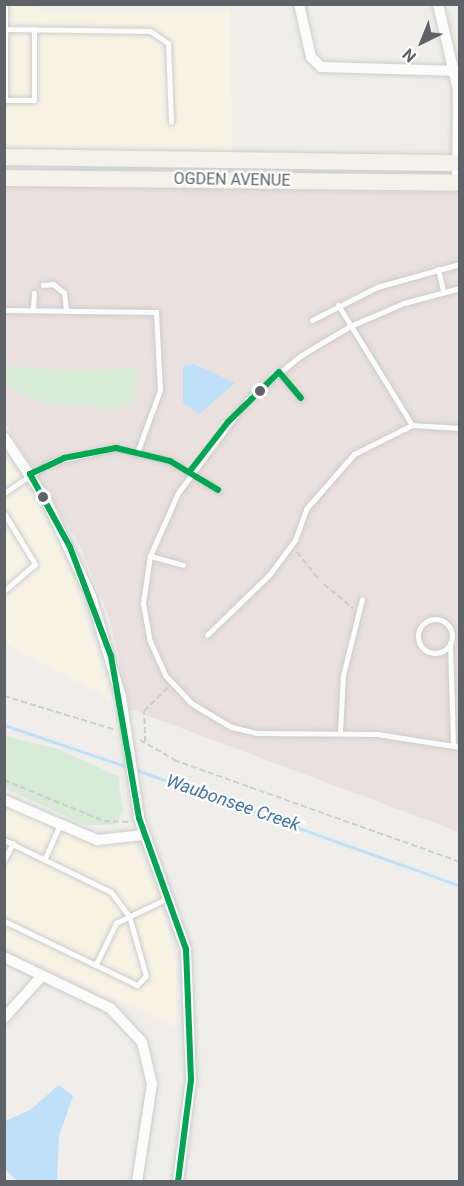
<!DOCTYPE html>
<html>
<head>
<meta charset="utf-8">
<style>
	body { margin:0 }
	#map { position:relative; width:464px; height:1186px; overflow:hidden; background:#efeeea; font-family:Roboto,sans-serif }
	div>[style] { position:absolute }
	.commercial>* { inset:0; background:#f7f3e4 }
	.medical>* { inset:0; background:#eae0de }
	.green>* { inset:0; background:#d8ebd6 }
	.water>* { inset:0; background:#bfe0f9 }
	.stream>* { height:3px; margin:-1.5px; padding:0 1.5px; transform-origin:1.5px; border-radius:1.5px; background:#bfe0f9 }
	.path>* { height:1.5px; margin-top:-0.75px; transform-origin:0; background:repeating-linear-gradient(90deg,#cacfcc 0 6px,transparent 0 9px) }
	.roads { filter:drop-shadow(0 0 2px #cbcccc) drop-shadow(0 0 2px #cbcccc) }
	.lane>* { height:5px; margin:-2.5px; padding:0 2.5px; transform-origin:2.5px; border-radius:2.5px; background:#fdfcfc }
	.lane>.ring { margin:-2.5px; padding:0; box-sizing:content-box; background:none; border:5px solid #fdfcfc; border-radius:50% }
	.street>* { height:10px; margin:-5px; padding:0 5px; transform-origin:5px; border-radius:5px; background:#fdfcfc }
	.primary>* { height:16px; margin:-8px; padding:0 8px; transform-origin:8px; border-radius:8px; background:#f4f2e9 }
	.bus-1>* { height:6px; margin:-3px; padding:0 3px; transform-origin:3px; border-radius:3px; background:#00a651 }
	.dots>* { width:16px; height:16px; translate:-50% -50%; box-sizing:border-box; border:3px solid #fff; border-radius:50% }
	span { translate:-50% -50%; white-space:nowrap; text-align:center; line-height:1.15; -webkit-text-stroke:4.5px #fff; paint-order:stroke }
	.street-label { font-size:16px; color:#5f6368 }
	.water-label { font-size:18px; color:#4174aa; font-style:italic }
	.frame { position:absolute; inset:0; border:6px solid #5f6368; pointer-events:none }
	.north { position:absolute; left:392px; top:12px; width:60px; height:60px; -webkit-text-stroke:4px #fff; paint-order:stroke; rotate:223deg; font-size:16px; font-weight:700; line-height:24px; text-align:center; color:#5f6368 }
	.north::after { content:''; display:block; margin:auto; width:21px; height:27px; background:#5f6368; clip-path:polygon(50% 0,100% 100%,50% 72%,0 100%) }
</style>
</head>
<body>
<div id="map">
	<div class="commercial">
		<i style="clip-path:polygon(5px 5px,37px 5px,38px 11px,230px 11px,232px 153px,5px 151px)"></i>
		<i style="clip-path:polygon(4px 454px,61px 544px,112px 700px,5px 643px)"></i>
		<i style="clip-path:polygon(4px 802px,79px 836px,131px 837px,162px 906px,176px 966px,176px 1027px,5px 947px)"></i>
	</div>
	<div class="medical">
		<i style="clip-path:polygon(5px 184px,459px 193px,459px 832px,130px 709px,110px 619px,78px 542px,5px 423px)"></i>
	</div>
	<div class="green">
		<i style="clip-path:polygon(130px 165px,335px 169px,30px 170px)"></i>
		<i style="clip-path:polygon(7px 366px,83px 371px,136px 368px,135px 399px,119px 408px,41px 403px,5px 385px)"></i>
		<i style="clip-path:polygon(5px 736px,55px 748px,118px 776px,123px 812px,114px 825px,85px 825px,5px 788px)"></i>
	</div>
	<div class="water">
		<i style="clip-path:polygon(194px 364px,235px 383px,199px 414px,183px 403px,183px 366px)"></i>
		<i style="clip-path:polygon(59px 1085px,73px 1096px,59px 1136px,57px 1181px,17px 1181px,5px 1169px,5px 1121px,30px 1110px)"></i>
	</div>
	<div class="stream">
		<i style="left:4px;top:725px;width:131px;rotate:18.7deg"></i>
		<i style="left:134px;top:769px;width:346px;rotate:19.7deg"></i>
	</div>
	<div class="path">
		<i style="left:297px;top:552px;width:35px;rotate:51deg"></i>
		<i style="left:324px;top:584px;width:38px;rotate:40deg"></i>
		<i style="left:4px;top:696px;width:117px;rotate:16.9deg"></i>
		<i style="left:140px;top:740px;width:39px;rotate:30deg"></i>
		<i style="left:174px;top:760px;width:304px;rotate:19.6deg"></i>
		<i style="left:145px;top:742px;width:31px;rotate:-92deg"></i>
		<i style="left:144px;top:711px;width:33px;rotate:-45deg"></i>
		<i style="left:4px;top:780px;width:108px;rotate:22.3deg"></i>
		<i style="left:104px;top:821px;width:26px;rotate:2deg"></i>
	</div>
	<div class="roads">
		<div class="lane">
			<i style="left:4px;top:29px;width:146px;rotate:0.8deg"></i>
			<i style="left:150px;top:31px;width:22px;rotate:34deg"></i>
			<i style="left:168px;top:43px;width:79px;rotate:87.8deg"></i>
			<i style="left:4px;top:100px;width:30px"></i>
			<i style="left:34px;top:100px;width:71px;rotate:-90deg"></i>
			<i style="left:5px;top:100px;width:96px;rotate:-90deg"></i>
			<i style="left:438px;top:269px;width:23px;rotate:77deg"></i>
			<i style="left:43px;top:285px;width:10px;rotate:-6deg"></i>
			<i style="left:53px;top:284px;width:14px;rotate:39deg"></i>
			<i style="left:64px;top:293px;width:17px;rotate:83deg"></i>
			<i style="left:460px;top:288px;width:58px;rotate:165deg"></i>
			<i style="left:404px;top:303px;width:59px;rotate:156.9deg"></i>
			<i style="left:350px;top:326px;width:58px;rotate:149deg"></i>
			<i style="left:300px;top:356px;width:67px;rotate:140.4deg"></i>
			<i style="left:248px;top:399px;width:117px;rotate:126.7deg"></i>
			<i style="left:178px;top:493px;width:69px;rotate:114deg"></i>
			<i style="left:150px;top:556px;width:48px;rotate:98.5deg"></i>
			<i style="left:143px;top:603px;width:39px;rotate:80deg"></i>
			<i style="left:150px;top:641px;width:37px;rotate:66deg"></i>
			<i style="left:165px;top:675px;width:38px;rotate:47deg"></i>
			<i style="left:191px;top:703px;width:47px;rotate:31deg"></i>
			<i style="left:231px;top:727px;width:26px;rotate:13deg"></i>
			<i style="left:256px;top:733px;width:121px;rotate:0.5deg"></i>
			<i style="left:377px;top:734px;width:84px;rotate:8.9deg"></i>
			<i style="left:338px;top:305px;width:141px;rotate:58.3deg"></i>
			<i style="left:4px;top:310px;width:152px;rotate:0.8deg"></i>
			<i style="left:156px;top:312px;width:78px;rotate:87.1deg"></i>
			<i style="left:160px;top:390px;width:64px;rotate:110.1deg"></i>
			<i style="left:33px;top:310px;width:17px;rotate:-87deg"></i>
			<i style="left:312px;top:320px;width:73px;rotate:-26.9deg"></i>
			<i style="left:377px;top:287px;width:86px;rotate:-15.5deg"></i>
			<i style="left:279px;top:372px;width:34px;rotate:50deg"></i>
			<i style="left:4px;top:493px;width:56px;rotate:-33.4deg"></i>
			<i style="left:51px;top:462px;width:66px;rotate:-12.2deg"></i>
			<i style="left:116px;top:448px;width:56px;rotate:13.5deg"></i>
			<i style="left:170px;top:461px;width:56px;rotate:31.1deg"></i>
			<i style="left:4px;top:513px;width:60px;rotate:58.7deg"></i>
			<i style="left:35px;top:564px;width:41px;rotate:138.9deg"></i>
			<i style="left:150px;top:556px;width:34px;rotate:15deg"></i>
			<i class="ring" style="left:418px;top:619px;width:29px;height:29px"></i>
			<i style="left:207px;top:635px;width:86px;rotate:-44.1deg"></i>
			<i style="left:269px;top:575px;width:44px;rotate:-53.4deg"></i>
			<i style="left:295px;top:540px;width:33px;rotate:-70deg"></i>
			<i style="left:306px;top:509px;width:73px;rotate:-48.9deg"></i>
			<i style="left:354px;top:454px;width:65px;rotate:-26.6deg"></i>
			<i style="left:412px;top:425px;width:48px;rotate:3.6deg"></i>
			<i style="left:450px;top:643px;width:102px;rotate:88.3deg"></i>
			<i style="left:340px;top:732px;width:57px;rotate:-87deg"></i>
			<i style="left:343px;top:675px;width:78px;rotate:-76deg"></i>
			<i style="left:4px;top:840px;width:119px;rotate:25.9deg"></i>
			<i style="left:111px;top:892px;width:30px;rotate:53deg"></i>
			<i style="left:129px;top:916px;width:62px;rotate:74.2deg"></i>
			<i style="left:146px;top:976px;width:13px;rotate:135deg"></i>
			<i style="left:137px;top:985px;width:148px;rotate:-154.3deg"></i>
			<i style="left:45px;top:858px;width:35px;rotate:-66deg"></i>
			<i style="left:4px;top:860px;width:19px;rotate:-62deg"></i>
			<i style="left:96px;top:964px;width:46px;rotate:-64deg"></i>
			<i style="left:116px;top:923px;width:58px;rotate:-25.7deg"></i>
		</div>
		<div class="street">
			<i style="left:299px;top:4px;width:54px;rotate:77.2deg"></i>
			<i style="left:311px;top:57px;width:14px;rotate:45deg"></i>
			<i style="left:321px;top:67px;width:139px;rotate:1.6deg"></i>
			<i style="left:438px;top:4px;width:88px;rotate:76.9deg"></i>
			<i style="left:458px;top:90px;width:93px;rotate:90.6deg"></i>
			<i style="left:4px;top:437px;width:76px;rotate:56.3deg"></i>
			<i style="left:46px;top:500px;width:106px;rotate:64.9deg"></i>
			<i style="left:91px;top:596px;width:105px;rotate:73.5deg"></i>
			<i style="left:121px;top:697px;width:122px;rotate:81.5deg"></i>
			<i style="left:139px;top:818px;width:139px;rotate:70.3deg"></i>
			<i style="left:186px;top:949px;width:131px;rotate:87.8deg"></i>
			<i style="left:191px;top:1080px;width:103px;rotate:97.3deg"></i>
			<i style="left:4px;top:800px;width:101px;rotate:23.3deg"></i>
			<i style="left:97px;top:840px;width:47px;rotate:-6.1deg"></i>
			<i style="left:4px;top:957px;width:118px;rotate:25.7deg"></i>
			<i style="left:110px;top:1008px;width:47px;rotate:46.7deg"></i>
			<i style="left:142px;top:1042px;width:43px;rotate:76.6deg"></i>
			<i style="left:152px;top:1084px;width:99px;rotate:98.7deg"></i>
			<i style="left:4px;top:1018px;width:57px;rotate:-47.9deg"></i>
		</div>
		<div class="primary">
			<i style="left:4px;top:157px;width:456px;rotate:0.8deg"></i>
			<i style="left:4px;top:178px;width:456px;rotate:0.6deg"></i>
		</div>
	</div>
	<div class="bus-1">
		<i style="left:190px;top:471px;width:62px;rotate:-52.2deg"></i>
		<i style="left:228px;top:422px;width:71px;rotate:-44.4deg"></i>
		<i style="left:279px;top:372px;width:34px;rotate:50deg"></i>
		<i style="left:30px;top:474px;width:83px;rotate:61.3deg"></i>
		<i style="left:70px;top:547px;width:116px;rotate:69.4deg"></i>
		<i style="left:111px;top:656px;width:164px;rotate:80.2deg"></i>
		<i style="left:139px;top:818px;width:139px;rotate:70.3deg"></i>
		<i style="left:186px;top:949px;width:131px;rotate:87.8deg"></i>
		<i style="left:191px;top:1080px;width:103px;rotate:97.3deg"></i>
		<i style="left:30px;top:474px;width:38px;rotate:-25deg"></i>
		<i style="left:64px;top:458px;width:53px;rotate:-10.9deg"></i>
		<i style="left:116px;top:448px;width:56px;rotate:13.5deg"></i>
		<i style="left:170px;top:461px;width:56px;rotate:31.1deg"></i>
	</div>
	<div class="dots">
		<i style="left:260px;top:391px;background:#5f6368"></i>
		<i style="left:43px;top:497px;background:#5f6368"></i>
	</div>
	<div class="street-label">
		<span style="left:232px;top:180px;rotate:1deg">OGDEN AVENUE</span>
	</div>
	<div class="water-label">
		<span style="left:233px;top:803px;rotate:19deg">Waubonsee Creek</span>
	</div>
	<div class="frame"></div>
	<div class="north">N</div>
</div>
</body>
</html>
